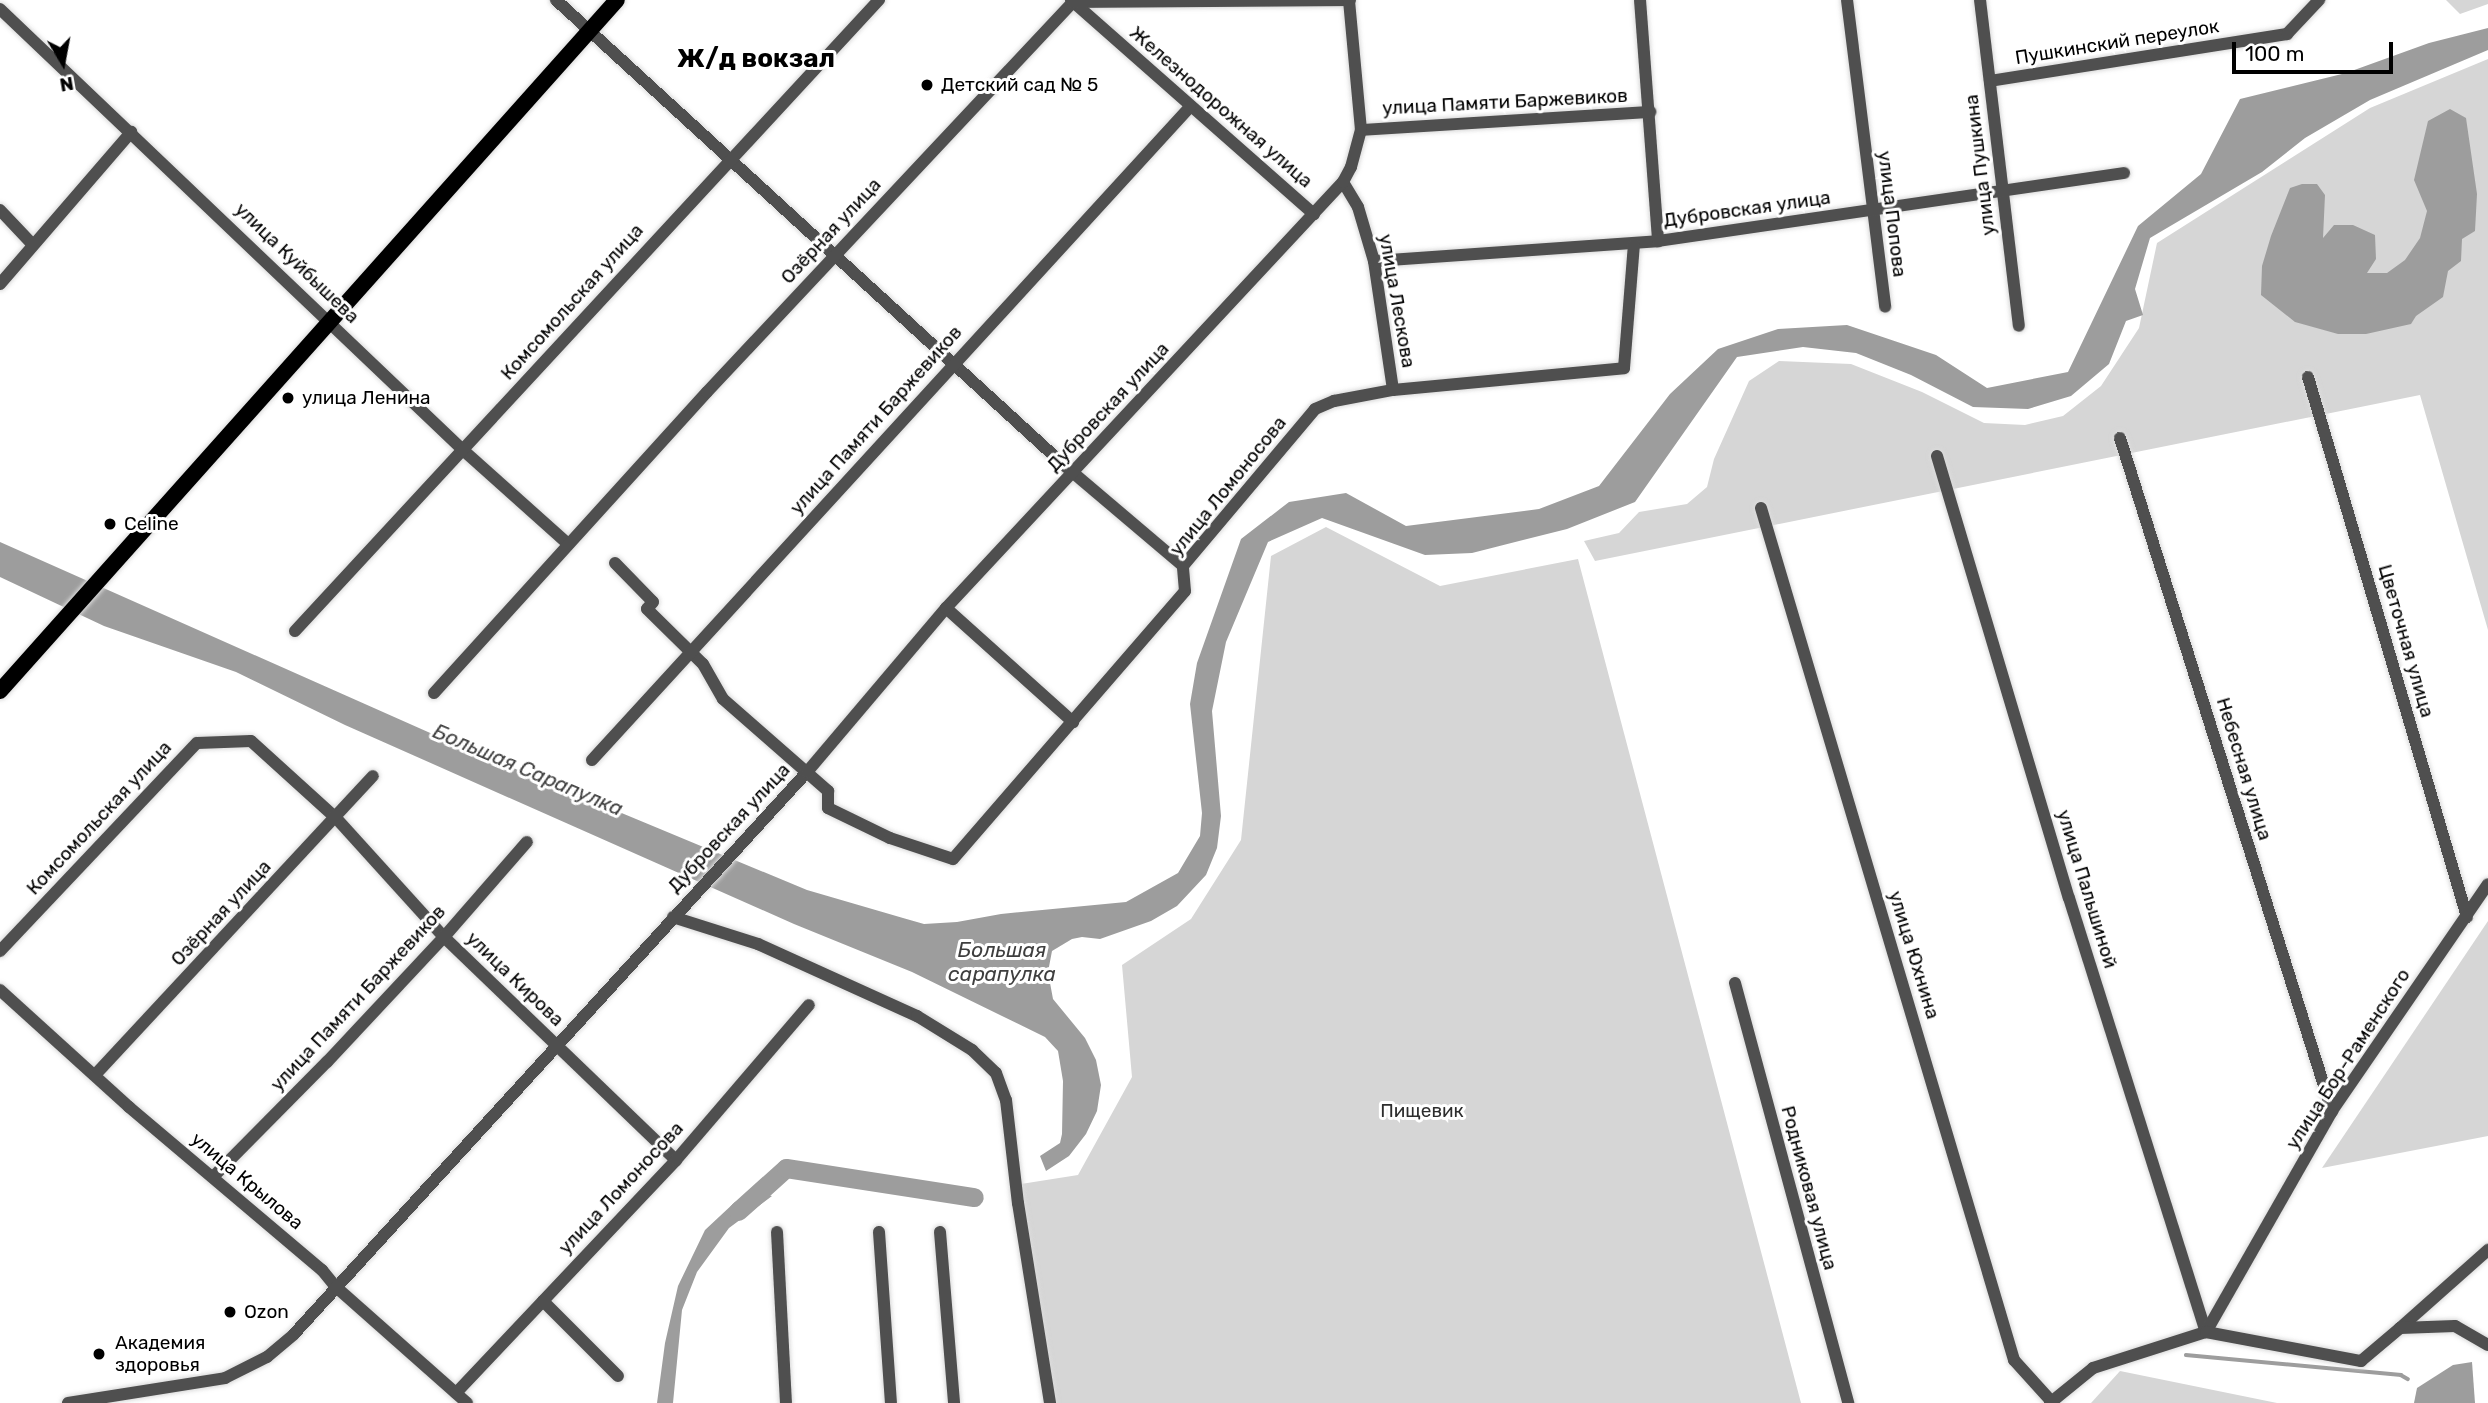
<!DOCTYPE html>
<html>
<head>
<meta charset="utf-8">
<style>
	body { margin:0 }
	#map { position:relative; width:2488px; height:1403px; overflow:hidden; background:#fff; font-family:Rubik,sans-serif }
	div>[style] { position:absolute }
	.green>* { inset:0; background:#d6d6d6 }
	.water>* { inset:0; background:#9d9d9d }
	.stream>* { height:3.5px; margin:-1.75px; padding:0 1.75px; transform-origin:1.75px; border-radius:1.75px; background:#9d9d9d }
	.river>* { height:19px; margin:-9.5px; padding:0 9.5px; transform-origin:9.5px; border-radius:9.5px; background:#9d9d9d }
	.roads { filter:drop-shadow(0 0 2px #dbdbdb) drop-shadow(0 0 2px #dbdbdb) }
	.minor>* { height:12px; margin:-6px; padding:0 6px; transform-origin:6px; border-radius:6px; background:#4f4f4f }
	.major>* { height:16px; margin:-8px; padding:0 8px; transform-origin:8px; border-radius:8px; background:#000 }
	.dots>* { width:19px; height:19px; translate:-50% -50%; box-sizing:border-box; border:4px solid #fff; border-radius:50% }
	span { translate:-50% -50%; white-space:nowrap; text-align:center; line-height:1.15; -webkit-text-stroke:6px #fff; paint-order:stroke }
	.street-label { font-size:19px; color:#000 }
	.poi-label { font-size:19px; color:#000 }
	.left { translate:0 -50%; text-align:left }
	.park-label { font-size:19px; color:#2d2d2d }
	.water-label { font-size:21px; color:#3e3e3e; font-style:italic }
	.district-label { font-size:26px; color:#000; font-weight:700 }
	.north { position:absolute; left:28px; top:28px; width:70px; height:70px; -webkit-text-stroke:5px #fff; paint-order:stroke; rotate:170deg; font-size:19px; font-weight:700; line-height:28px; text-align:center; color:#000 }
	.north::after { content:''; display:block; margin:auto; width:24px; height:32px; background:#000; clip-path:polygon(50% 0,100% 100%,50% 72%,0 100%) }
	.scale { position:absolute; left:2232px; top:42px; width:161px; height:32px; box-sizing:border-box; border:4px solid #000; border-top:0; padding-left:9px; font-size:21px; line-height:24px; white-space:nowrap; color:#000; -webkit-text-stroke:5px #fff; paint-order:stroke }
</style>
</head>
<body>
<div id="map">
	<div class="green">
		<i style="clip-path:polygon(2446px 0,2488px 0,2488px 4px,2460px 14px)"></i>
		<i style="clip-path:polygon(2488px 59px,2488px 630px,2420px 395px,1595px 561px,1584px 541px,1619px 533px,1639px 512px,1687px 504px,1707px 487px,1714px 459px,1749px 381px,1779px 361px,1851px 364px,1922px 392px,1984px 423px,2025px 425px,2063px 416px,2101px 386px,2139px 328px,2157px 243px,2370px 108px)"></i>
		<i style="clip-path:polygon(1326px 527px,1440px 586px,1578px 559px,1801px 1403px,1051px 1403px,1021px 1184px,1078px 1175px,1132px 1077px,1122px 965px,1191px 919px,1241px 840px,1271px 556px)"></i>
		<i style="clip-path:polygon(2488px 921px,2488px 1136px,2322px 1168px)"></i>
		<i style="clip-path:polygon(2120px 1371px,2277px 1403px,2091px 1403px)"></i>
	</div>
	<div class="water">
		<i style="clip-path:polygon(2488px 28px,2488px 50px,2370px 100px,2305px 138px,2262px 172px,2150px 238px,2135px 289px,2143px 315px,2126px 321px,2109px 364px,2071px 396px,2028px 409px,1973px 407px,1911px 375px,1856px 353px,1803px 347px,1737px 357px,1635px 502px,1567px 529px,1472px 553px,1425px 555px,1322px 518px,1268px 542px,1226px 642px,1212px 711px,1221px 816px,1217px 848px,1206px 875px,1177px 906px,1151px 921px,1100px 939px,1082px 937px,1072px 939px,1052px 951px,1048px 972px,1053px 999px,1085px 1038px,1096px 1060px,1101px 1085px,1097px 1111px,1086px 1134px,1069px 1156px,1046px 1171px,1040px 1156px,1060px 1143px,1062px 1134px,1063px 1081px,1058px 1051px,1045px 1037px,912px 972px,794px 924px,345px 725px,236px 672px,104px 626px,0 577px,0 542px,446px 740px,807px 890px,903px 918px,924px 924px,957px 922px,1001px 914px,1126px 902px,1178px 873px,1200px 836px,1202px 813px,1190px 704px,1197px 663px,1241px 539px,1289px 502px,1346px 493px,1406px 526px,1539px 509px,1599px 486px,1670px 394px,1718px 349px,1778px 329px,1847px 325px,1936px 355px,1987px 388px,2068px 372px,2138px 226px,2201px 174px,2240px 99px,2346px 73px,2429px 43px)"></i>
		<i style="clip-path:polygon(2450px 109px,2466px 118px,2477px 194px,2475px 231px,2462px 239px,2461px 261px,2448px 271px,2443px 297px,2416px 316px,2411px 324px,2366px 334px,2338px 334px,2295px 322px,2261px 295px,2262px 266px,2271px 236px,2290px 188px,2302px 184px,2317px 184px,2325px 195px,2323px 238px,2334px 225px,2353px 225px,2375px 235px,2376px 259px,2367px 273px,2387px 273px,2405px 260px,2420px 238px,2427px 211px,2414px 180px,2428px 121px)"></i>
		<i style="clip-path:polygon(758px 1193px,772px 1196px,729px 1228px,697px 1272px,682px 1310px,673px 1403px,657px 1403px,665px 1343px,678px 1286px,705px 1230px,735px 1202px)"></i>
		<i style="clip-path:polygon(2472px 1362px,2475px 1403px,2414px 1403px,2417px 1388px,2453px 1365px)"></i>
	</div>
	<div class="stream">
		<i style="left:2186px;top:1355px;width:216px;rotate:5.3deg"></i>
		<i style="left:2401px;top:1375px;width:8px;rotate:30deg"></i>
	</div>
	<div class="river">
		<i style="left:738px;top:1211px;width:64px;rotate:-41.9deg"></i>
		<i style="left:786px;top:1168px;width:190px;rotate:8.8deg"></i>
	</div>
	<div class="roads">
		<div class="minor">
			<i style="left:556px;top:0;width:689px;rotate:42.47deg"></i>
			<i style="left:1064px;top:465px;width:156px;rotate:40.3deg"></i>
			<i style="left:1071px;top:0;width:324px;rotate:41.4deg"></i>
			<i style="left:1640px;top:0;width:242px;rotate:85.7deg"></i>
			<i style="left:1847px;top:0;width:309px;rotate:82.9deg"></i>
			<i style="left:1980px;top:0;width:328px;rotate:83.2deg"></i>
			<i style="left:0;top:9px;width:639px;rotate:43.61deg"></i>
			<i style="left:463px;top:450px;width:141px;rotate:41.8deg"></i>
			<i style="left:1990px;top:81px;width:301px;rotate:-9deg"></i>
			<i style="left:2287px;top:34px;width:47px;rotate:-46.7deg"></i>
			<i style="left:1361px;top:130px;width:290px;rotate:-3.6deg"></i>
			<i style="left:1343px;top:182px;width:29px;rotate:59deg"></i>
			<i style="left:1358px;top:207px;width:56px;rotate:73.5deg"></i>
			<i style="left:1374px;top:261px;width:130px;rotate:81.6deg"></i>
			<i style="left:0;top:210px;width:48px;rotate:46.7deg"></i>
			<i style="left:1374px;top:261px;width:285px;rotate:-4deg"></i>
			<i style="left:1658px;top:241px;width:471px;rotate:-8.3deg"></i>
			<i style="left:0;top:284px;width:201px;rotate:-49.2deg"></i>
			<i style="left:2308px;top:377px;width:563px;rotate:73.59deg"></i>
			<i style="left:2120px;top:438px;width:706px;rotate:72.52deg"></i>
			<i style="left:1937px;top:456px;width:461px;rotate:73.4deg"></i>
			<i style="left:2069px;top:898px;width:455px;rotate:72.5deg"></i>
			<i style="left:1761px;top:508px;width:889px;rotate:73.46deg"></i>
			<i style="left:2014px;top:1360px;width:57px;rotate:47.9deg"></i>
			<i style="left:615px;top:563px;width:54px;rotate:45.7deg"></i>
			<i style="left:653px;top:602px;width:9px;rotate:131deg"></i>
			<i style="left:647px;top:609px;width:78px;rotate:44.5deg"></i>
			<i style="left:703px;top:664px;width:40px;rotate:60.3deg"></i>
			<i style="left:723px;top:699px;width:140px;rotate:41.2deg"></i>
			<i style="left:828px;top:791px;width:17px;rotate:90deg"></i>
			<i style="left:828px;top:808px;width:69px;rotate:25.8deg"></i>
			<i style="left:890px;top:838px;width:66px;rotate:18.4deg"></i>
			<i style="left:953px;top:859px;width:354px;rotate:-49.1deg"></i>
			<i style="left:1185px;top:591px;width:25px;rotate:-95deg"></i>
			<i style="left:1183px;top:566px;width:205px;rotate:-49.9deg"></i>
			<i style="left:1315px;top:409px;width:21px;rotate:-23deg"></i>
			<i style="left:1334px;top:401px;width:60px;rotate:-10.6deg"></i>
			<i style="left:1393px;top:390px;width:232px;rotate:-5.4deg"></i>
			<i style="left:1624px;top:368px;width:124px;rotate:-85.4deg"></i>
			<i style="left:946px;top:608px;width:171px;rotate:41.9deg"></i>
			<i style="left:295px;top:631px;width:860px;rotate:-47.22deg"></i>
			<i style="left:434px;top:693px;width:406px;rotate:-47.8deg"></i>
			<i style="left:707px;top:392px;width:535px;rotate:-46.82deg"></i>
			<i style="left:1073px;top:2px;width:277px;rotate:-0.4deg"></i>
			<i style="left:592px;top:760px;width:885px;rotate:-47.52deg"></i>
			<i style="left:673px;top:917px;width:89px;rotate:17.6deg"></i>
			<i style="left:758px;top:944px;width:175px;rotate:24.4deg"></i>
			<i style="left:917px;top:1016px;width:65px;rotate:31.7deg"></i>
			<i style="left:972px;top:1050px;width:33px;rotate:44deg"></i>
			<i style="left:996px;top:1073px;width:29px;rotate:70deg"></i>
			<i style="left:1006px;top:1100px;width:104px;rotate:83.4deg"></i>
			<i style="left:1018px;top:1203px;width:203px;rotate:80.9deg"></i>
			<i style="left:0;top:951px;width:286px;rotate:-46.6deg"></i>
			<i style="left:197px;top:743px;width:54px;rotate:-2.1deg"></i>
			<i style="left:251px;top:741px;width:115px;rotate:42.2deg"></i>
			<i style="left:336px;top:818px;width:161px;rotate:47.8deg"></i>
			<i style="left:444px;top:937px;width:322px;rotate:43.9deg"></i>
			<i style="left:1735px;top:983px;width:435px;rotate:74.9deg"></i>
			<i style="left:0;top:990px;width:174px;rotate:42.2deg"></i>
			<i style="left:129px;top:1107px;width:253px;rotate:40.2deg"></i>
			<i style="left:322px;top:1270px;width:22px;rotate:51deg"></i>
			<i style="left:336px;top:1287px;width:175px;rotate:41.5deg"></i>
			<i style="left:95px;top:1075px;width:408px;rotate:-47.1deg"></i>
			<i style="left:213px;top:1177px;width:162px;rotate:-45.3deg"></i>
			<i style="left:327px;top:1062px;width:171px;rotate:-46.9deg"></i>
			<i style="left:444px;top:937px;width:126px;rotate:-48.9deg"></i>
			<i style="left:777px;top:1232px;width:171px;rotate:87deg"></i>
			<i style="left:879px;top:1232px;width:171px;rotate:86deg"></i>
			<i style="left:940px;top:1232px;width:172px;rotate:85.3deg"></i>
			<i style="left:543px;top:1301px;width:106px;rotate:45deg"></i>
			<i style="left:2400px;top:1328px;width:118px;rotate:-41.6deg"></i>
			<i style="left:2206px;top:1332px;width:254px;rotate:-60.3deg"></i>
			<i style="left:2332px;top:1111px;width:275px;rotate:-55.5deg"></i>
			<i style="left:456px;top:1393px;width:320px;rotate:-46.6deg"></i>
			<i style="left:676px;top:1160px;width:204px;rotate:-49.4deg"></i>
			<i style="left:68px;top:1403px;width:159px;rotate:-9deg"></i>
			<i style="left:225px;top:1378px;width:47px;rotate:-26.6deg"></i>
			<i style="left:267px;top:1357px;width:35px;rotate:-40deg"></i>
			<i style="left:294px;top:1334px;width:761px;rotate:-47.61deg"></i>
			<i style="left:807px;top:772px;width:215px;rotate:-49.7deg"></i>
			<i style="left:946px;top:608px;width:582px;rotate:-47.02deg"></i>
			<i style="left:1343px;top:182px;width:17px;rotate:-62deg"></i>
			<i style="left:1351px;top:167px;width:38px;rotate:-75deg"></i>
			<i style="left:1361px;top:130px;width:131px;rotate:-95.3deg"></i>
			<i style="left:2050px;top:1403px;width:55px;rotate:-39.1deg"></i>
			<i style="left:2093px;top:1368px;width:119px;rotate:-17.7deg"></i>
			<i style="left:2206px;top:1332px;width:158px;rotate:10.6deg"></i>
			<i style="left:2361px;top:1361px;width:51px;rotate:-40.2deg"></i>
			<i style="left:2400px;top:1328px;width:55px;rotate:-2.1deg"></i>
			<i style="left:2455px;top:1326px;width:38px;rotate:30deg"></i>
		</div>
		<div class="major">
			<i style="left:0;top:691px;width:926px;rotate:-48.24deg"></i>
		</div>
	</div>
	<div class="dots">
		<i style="left:927px;top:85px;background:#000"></i>
		<i style="left:288px;top:398px;background:#000"></i>
		<i style="left:110px;top:524px;background:#000"></i>
		<i style="left:230px;top:1312px;background:#000"></i>
		<i style="left:99px;top:1354px;background:#000"></i>
	</div>
	<div class="street-label">
		<span style="left:2117px;top:42px;rotate:-9deg">Пушкинский переулок</span>
		<span style="left:1505px;top:102px;rotate:-3deg">улица Памяти Баржевиков</span>
		<span style="left:1221px;top:107px;rotate:41deg">Железнодорожная улица</span>
		<span style="left:1980px;top:165px;rotate:-97deg">улица Пушкина</span>
		<span style="left:1747px;top:209px;rotate:-8deg">Дубровская улица</span>
		<span style="left:1892px;top:214px;rotate:83deg">улица Попова</span>
		<span style="left:831px;top:231px;rotate:-47deg">Озёрная улица</span>
		<span style="left:297px;top:263px;rotate:44deg">улица Куйбышева</span>
		<span style="left:1397px;top:301px;rotate:80deg">улица Лескова</span>
		<span style="left:572px;top:302px;rotate:-48deg">Комсомольская улица</span>
		<span style="left:1108px;top:407px;rotate:-47deg">Дубровская улица</span>
		<span style="left:876px;top:420px;rotate:-48deg">улица Памяти Баржевиков</span>
		<span style="left:1228px;top:486px;rotate:-51deg">улица Ломоносова</span>
		<span style="left:2406px;top:641px;rotate:74deg">Цветочная улица</span>
		<span style="left:2244px;top:769px;rotate:73deg">Небесная улица</span>
		<span style="left:99px;top:818px;rotate:-47deg">Комсомольская улица</span>
		<span style="left:729px;top:828px;rotate:-47deg">Дубровская улица</span>
		<span style="left:2087px;top:889px;rotate:73deg">улица Пальшиной</span>
		<span style="left:221px;top:913px;rotate:-47deg">Озёрная улица</span>
		<span style="left:1914px;top:955px;rotate:73deg">улица Юхнина</span>
		<span style="left:515px;top:979px;rotate:44deg">улица Кирова</span>
		<span style="left:358px;top:998px;rotate:-47deg">улица Памяти Баржевиков</span>
		<span style="left:2348px;top:1059px;rotate:-57deg">улица Бор-Раменского</span>
		<span style="left:247px;top:1181px;rotate:40deg">улица Крылова</span>
		<span style="left:621px;top:1188px;rotate:-47deg">улица Ломоносова</span>
		<span style="left:1809px;top:1188px;rotate:75deg">Родниковая улица</span>
	</div>
	<div class="poi-label">
		<span class="left" style="left:941px;top:85px">Детский сад № 5</span>
		<span class="left" style="left:302px;top:398px">улица Ленина</span>
		<span class="left" style="left:124px;top:524px">Celine</span>
		<span class="left" style="left:244px;top:1312px">Ozon</span>
		<span class="left" style="left:115px;top:1354px">Академия<br>здоровья</span>
	</div>
	<div class="park-label">
		<span style="left:1422px;top:1111px">Пищевик</span>
	</div>
	<div class="water-label">
		<span style="left:528px;top:770px;rotate:23deg">Большая Сарапулка</span>
		<span style="left:1002px;top:962px">Большая<br>сарапулка</span>
	</div>
	<div class="district-label">
		<span style="left:756px;top:59px">Ж/д вокзал</span>
	</div>
	<div class="north">N</div>
	<div class="scale">100 m</div>
</div>
</body>
</html>
